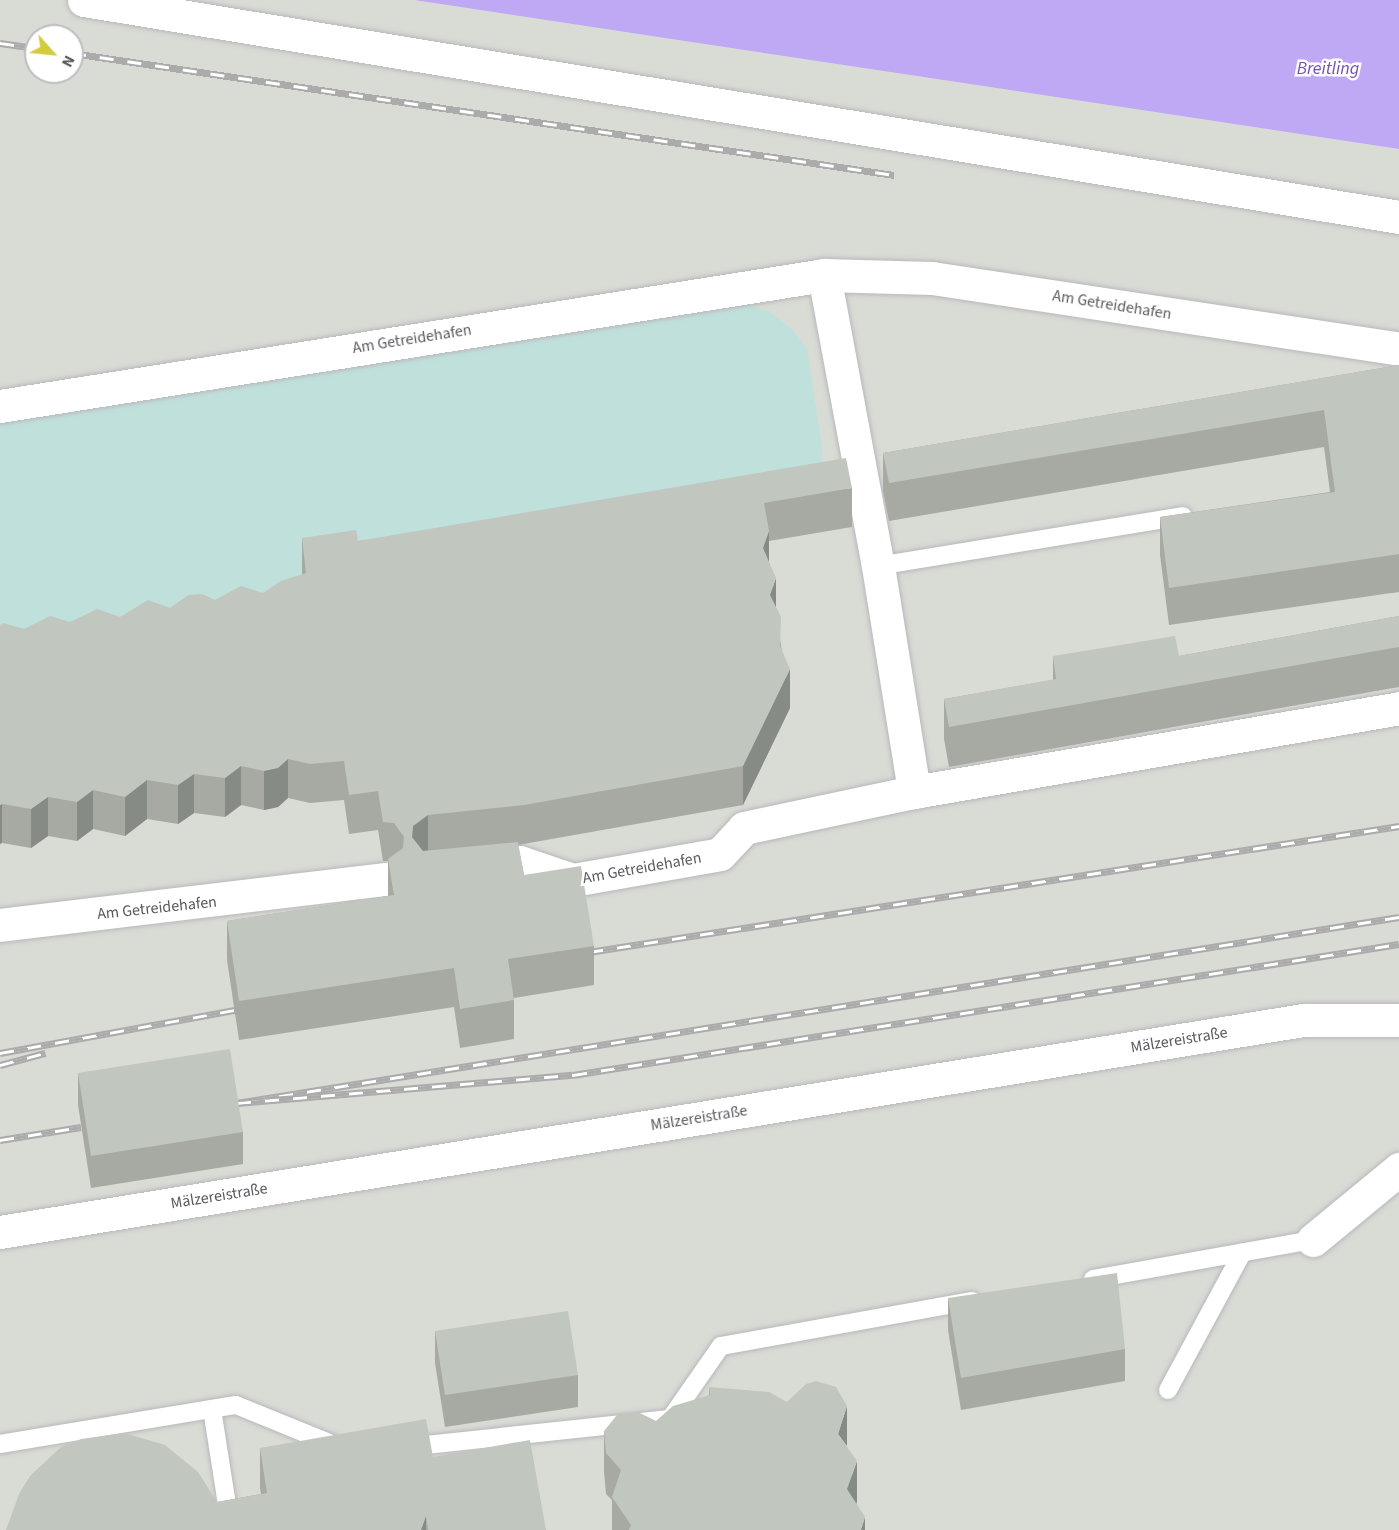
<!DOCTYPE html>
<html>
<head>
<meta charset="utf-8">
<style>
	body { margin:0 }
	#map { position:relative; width:1399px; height:1530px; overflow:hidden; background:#e4ebe1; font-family:"Source Sans 3",sans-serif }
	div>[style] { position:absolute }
	.industrial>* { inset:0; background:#d8dcd5 }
	.green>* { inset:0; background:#c0e0dc }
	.water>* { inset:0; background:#bfa8f4 }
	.roads { filter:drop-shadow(0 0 2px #b9b7bc) drop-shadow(0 0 2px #b9b7bc) }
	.service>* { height:18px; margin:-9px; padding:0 9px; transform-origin:9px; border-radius:9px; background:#fff }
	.minor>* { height:33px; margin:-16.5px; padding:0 16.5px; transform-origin:16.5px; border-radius:16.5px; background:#fff }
	.rail>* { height:7px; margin-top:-3.5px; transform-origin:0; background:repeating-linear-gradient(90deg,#fff 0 14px,#acabac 0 28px); box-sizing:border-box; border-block:2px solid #acabac }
	.wall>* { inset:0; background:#a6aaa3 }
	.shaded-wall>* { inset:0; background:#878b85 }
	.building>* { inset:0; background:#c1c6be }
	span { translate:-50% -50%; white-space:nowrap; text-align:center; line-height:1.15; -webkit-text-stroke:5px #fff; paint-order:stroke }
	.street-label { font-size:16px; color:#5c5a60 }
	.water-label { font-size:18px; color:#754eb3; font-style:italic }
	.north { position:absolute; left:24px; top:24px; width:60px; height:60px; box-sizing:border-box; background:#fff; border:2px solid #bebdbf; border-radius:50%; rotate:117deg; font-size:16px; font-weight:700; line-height:24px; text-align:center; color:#5c5a60 }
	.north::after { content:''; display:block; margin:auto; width:21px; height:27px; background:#d3cc3e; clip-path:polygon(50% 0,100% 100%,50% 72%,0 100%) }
</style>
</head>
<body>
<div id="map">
	<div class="industrial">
		<i style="clip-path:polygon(evenodd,0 0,414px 0,1399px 149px,1399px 1530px,0 1530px,0 0,36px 36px,72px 36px,72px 72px,36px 72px,36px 36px)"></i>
	</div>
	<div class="green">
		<i style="clip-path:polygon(749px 305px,770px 312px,791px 328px,807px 349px,822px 447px,821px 468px,303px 589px,0 635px,0 422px)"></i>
	</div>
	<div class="water">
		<i style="clip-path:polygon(414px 0,1399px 0,1399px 149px)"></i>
	</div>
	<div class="roads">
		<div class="service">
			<i style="left:878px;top:566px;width:309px;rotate:-9.3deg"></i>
			<i style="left:1093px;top:1279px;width:223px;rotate:-10.1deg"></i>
			<i style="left:1168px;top:1390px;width:156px;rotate:-61.6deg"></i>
			<i style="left:212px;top:1409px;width:122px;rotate:81.1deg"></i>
			<i style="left:0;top:1444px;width:239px;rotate:-9.4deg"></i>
			<i style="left:236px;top:1405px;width:111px;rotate:22.2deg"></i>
			<i style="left:407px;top:1447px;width:264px;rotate:-6.1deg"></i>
			<i style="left:670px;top:1419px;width:89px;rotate:-55.1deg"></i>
			<i style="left:721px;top:1346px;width:255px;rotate:-10.2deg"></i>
		</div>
		<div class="minor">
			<i style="left:84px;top:0;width:1333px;rotate:9.37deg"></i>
			<i style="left:824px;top:275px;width:296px;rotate:79.5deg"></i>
			<i style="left:878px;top:566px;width:229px;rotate:80.9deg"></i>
			<i style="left:914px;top:792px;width:492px;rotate:-9.8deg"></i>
			<i style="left:0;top:406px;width:834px;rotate:-9.03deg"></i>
			<i style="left:824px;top:275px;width:108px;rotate:1.6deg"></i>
			<i style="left:932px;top:278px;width:472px;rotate:8.6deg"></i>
			<i style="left:477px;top:867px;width:43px;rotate:-6.6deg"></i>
			<i style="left:520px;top:862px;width:56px;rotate:18.8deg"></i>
			<i style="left:573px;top:880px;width:149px;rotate:-10deg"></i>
			<i style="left:720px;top:854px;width:35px;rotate:-47deg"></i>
			<i style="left:744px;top:828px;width:174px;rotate:-12deg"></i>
			<i style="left:0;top:925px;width:389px;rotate:-6.8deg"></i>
			<i style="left:0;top:1232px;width:1320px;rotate:-9.24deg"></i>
			<i style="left:1303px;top:1020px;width:96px"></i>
			<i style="left:1313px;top:1240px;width:112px;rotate:-39.5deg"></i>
		</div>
	</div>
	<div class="rail">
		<i style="left:0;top:43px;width:36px;rotate:8deg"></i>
		<i style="left:72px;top:53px;width:831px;rotate:8.44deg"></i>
		<i style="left:1399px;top:917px;width:1177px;rotate:170.91deg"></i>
		<i style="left:237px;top:1103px;width:337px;rotate:-4.8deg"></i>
		<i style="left:573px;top:1075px;width:836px;rotate:-9.01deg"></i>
		<i style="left:589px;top:952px;width:820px;rotate:-8.84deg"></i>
		<i style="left:0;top:1053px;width:239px;rotate:-10.4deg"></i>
		<i style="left:0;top:1065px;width:47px;rotate:-14.9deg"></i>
		<i style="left:0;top:1140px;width:82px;rotate:-9.1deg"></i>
	</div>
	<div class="wall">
		<i style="clip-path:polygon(1399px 365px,1399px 592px,1169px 625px,1160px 555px,1160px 517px,1330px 492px,1324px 447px,889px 521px,883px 491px,883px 453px)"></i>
		<i style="clip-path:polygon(852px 488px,852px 527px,769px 541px,769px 562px,790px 708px,743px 805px,518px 845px,524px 875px,594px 946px,594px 985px,514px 998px,514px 1039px,460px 1048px,454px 1007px,239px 1040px,227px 960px,227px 921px,388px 896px,388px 861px,383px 861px,378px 830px,349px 834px,344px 800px,310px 803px,288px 798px,278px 807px,264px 810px,241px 805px,225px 817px,194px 813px,178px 824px,147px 819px,125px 836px,93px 829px,77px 841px,48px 836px,31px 848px,2px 843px,0 625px,24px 629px,70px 622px,120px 617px,215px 600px,263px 593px,302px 575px,302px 538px,358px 541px)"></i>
		<i style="clip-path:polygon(1399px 616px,1399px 687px,949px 767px,944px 739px,944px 699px,1053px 680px,1053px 656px,1179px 656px)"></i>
		<i style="clip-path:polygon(78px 1073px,243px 1132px,243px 1164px,91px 1188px,78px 1105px)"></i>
		<i style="clip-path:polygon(948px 1298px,1125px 1349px,1125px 1381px,961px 1410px,948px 1330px)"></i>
		<i style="clip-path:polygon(435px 1331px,578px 1375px,578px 1407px,445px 1427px,435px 1363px)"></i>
		<i style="clip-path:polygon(709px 1387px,847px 1447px,856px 1503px,865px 1530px,612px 1530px,612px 1500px,606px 1494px,604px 1472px,604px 1431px,656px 1421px,709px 1395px)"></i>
		<i style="clip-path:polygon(260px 1448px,433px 1457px,546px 1530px,6px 1530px,217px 1502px,261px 1494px,260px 1488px)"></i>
	</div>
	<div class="shaded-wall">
		<i style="clip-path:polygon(769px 531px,769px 570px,763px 548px)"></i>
		<i style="clip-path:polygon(776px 578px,776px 617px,770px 595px)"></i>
		<i style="clip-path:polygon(790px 669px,790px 708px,743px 805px,743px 766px)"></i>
		<i style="clip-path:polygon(288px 759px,288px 798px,278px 807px,264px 810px,264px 771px)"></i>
		<i style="clip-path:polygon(241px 766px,241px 805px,225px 817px,225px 778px)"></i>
		<i style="clip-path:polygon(194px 774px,194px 813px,178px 824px,178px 785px)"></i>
		<i style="clip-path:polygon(147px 780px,147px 819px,125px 836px,125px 797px)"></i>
		<i style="clip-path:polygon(93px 790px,93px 829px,77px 841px,77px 802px)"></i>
		<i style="clip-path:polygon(48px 797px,48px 836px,31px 848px,31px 809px)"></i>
		<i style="clip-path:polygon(2px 804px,2px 843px,0 844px,0 805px)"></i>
		<i style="clip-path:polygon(428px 815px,428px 854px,413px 865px,412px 837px,413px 826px)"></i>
		<i style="clip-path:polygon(847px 1406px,847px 1446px,838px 1434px)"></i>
		<i style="clip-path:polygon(857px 1461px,857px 1502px,847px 1529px,847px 1489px)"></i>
		<i style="clip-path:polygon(426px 1516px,426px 1530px,421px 1530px)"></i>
		<i style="clip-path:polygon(865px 1517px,865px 1530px,861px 1530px)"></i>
	</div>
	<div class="building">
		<i style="clip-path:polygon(1399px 365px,1399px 554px,1169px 588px,1160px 517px,1335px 492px,1324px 410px,889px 483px,883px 453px)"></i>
		<i style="clip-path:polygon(846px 458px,852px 488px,764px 503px,769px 531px,763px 548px,776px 578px,770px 595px,781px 617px,780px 646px,790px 669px,743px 766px,524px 805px,428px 815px,413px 826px,412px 837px,423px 851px,518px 842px,524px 875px,581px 866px,594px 946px,508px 959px,514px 1000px,460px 1009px,454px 968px,239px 1001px,227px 921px,394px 895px,388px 859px,403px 848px,404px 837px,394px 823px,383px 822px,378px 791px,349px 795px,344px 761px,310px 764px,288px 759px,278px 768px,264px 771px,241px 766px,225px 778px,194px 774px,178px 785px,147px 780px,125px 797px,93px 790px,77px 802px,48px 797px,31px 809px,2px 804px,0 805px,0 625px,3px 623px,24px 629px,50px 616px,70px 622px,97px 609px,120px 617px,148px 600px,170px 608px,188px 595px,202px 594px,215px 600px,241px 586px,263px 593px,281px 581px,306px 573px,302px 538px,356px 530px,358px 541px)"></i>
		<i style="clip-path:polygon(1399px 616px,1399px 647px,949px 727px,944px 699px,1056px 679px,1053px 656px,1175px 636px,1179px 656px)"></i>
		<i style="clip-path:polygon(230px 1049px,243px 1132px,91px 1156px,78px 1073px)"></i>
		<i style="clip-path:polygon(1117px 1273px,1125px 1349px,961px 1378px,948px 1298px)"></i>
		<i style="clip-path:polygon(568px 1311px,578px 1375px,445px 1395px,435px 1331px)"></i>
		<i style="clip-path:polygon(816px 1381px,836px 1387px,847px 1406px,838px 1434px,857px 1461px,847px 1489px,865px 1517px,861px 1530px,629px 1530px,631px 1525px,612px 1497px,621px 1470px,606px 1453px,604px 1431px,617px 1415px,638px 1412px,656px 1421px,673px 1406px,710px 1395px,709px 1387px,769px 1392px,787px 1402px,806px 1384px)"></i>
		<i style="clip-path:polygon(426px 1419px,433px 1457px,530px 1440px,546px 1530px,428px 1530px,426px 1516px,421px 1530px,6px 1530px,19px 1494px,30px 1476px,61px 1447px,81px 1439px,124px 1433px,165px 1445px,198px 1472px,217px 1502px,267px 1493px,260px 1448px)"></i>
	</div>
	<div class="street-label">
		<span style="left:1112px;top:305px;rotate:9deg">Am Getreidehafen</span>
		<span style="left:412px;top:339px;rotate:-9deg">Am Getreidehafen</span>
		<span style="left:642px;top:868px;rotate:-10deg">Am Getreidehafen</span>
		<span style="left:157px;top:908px;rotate:-6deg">Am Getreidehafen</span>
		<span style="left:1179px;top:1040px;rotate:-9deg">Mälzereistraße</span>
		<span style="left:699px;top:1118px;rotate:-9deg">Mälzereistraße</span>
		<span style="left:219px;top:1196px;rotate:-9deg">Mälzereistraße</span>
	</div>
	<div class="water-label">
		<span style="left:1328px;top:69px">Breitling</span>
	</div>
	<div class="north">N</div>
</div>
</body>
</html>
